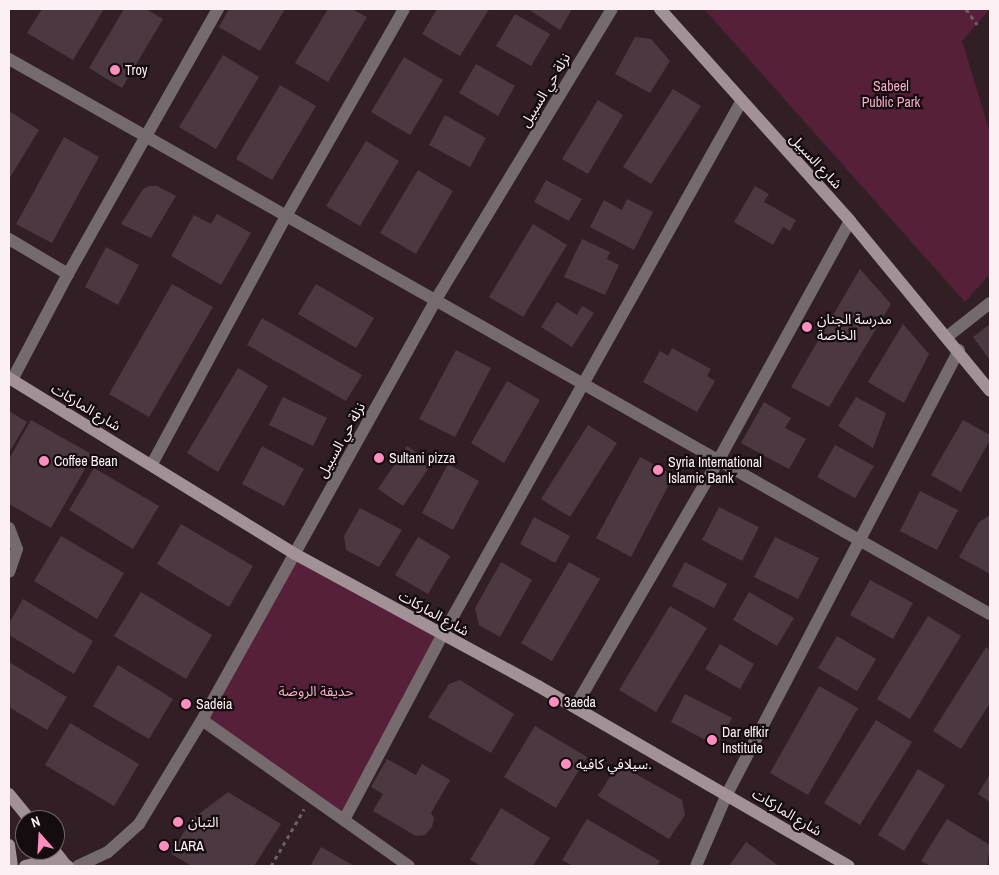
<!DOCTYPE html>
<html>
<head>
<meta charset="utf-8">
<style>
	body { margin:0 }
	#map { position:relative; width:999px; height:875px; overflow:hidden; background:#321f26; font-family:"Archivo Narrow","Noto Sans Arabic",sans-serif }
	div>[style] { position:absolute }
	.green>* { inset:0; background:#572039 }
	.building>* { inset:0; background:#4c3840 }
	.path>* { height:3px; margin-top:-1.5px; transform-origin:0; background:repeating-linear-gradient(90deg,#6f5e64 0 4px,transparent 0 8px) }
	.street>* { height:12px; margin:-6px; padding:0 6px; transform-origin:6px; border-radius:6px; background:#756b6e }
	.secondary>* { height:12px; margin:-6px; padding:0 6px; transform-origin:6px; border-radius:6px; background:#a29298 }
	.dots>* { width:14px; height:14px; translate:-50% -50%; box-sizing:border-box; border:2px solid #140c0f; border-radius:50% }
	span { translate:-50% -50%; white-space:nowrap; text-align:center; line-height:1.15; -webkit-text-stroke:4.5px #140c0f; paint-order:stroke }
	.poi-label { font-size:14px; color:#fdf0f5 }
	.left { translate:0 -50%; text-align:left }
	.park-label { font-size:14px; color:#f6abc8 }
	.street-label { font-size:14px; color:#fdf0f5 }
	.frame { position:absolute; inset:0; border:10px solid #fdf0f5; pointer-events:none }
	.north { position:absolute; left:15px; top:810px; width:50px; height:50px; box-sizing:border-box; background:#140c0f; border:1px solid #71676b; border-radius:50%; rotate:341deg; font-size:14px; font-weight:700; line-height:20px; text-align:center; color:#fdf0f5 }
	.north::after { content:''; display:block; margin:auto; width:18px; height:22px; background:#fe8ebd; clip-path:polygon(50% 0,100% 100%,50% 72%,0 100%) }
</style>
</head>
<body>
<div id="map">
	<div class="green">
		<i style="clip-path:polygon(704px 9px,990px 9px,962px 41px,990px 133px,990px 274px,965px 302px)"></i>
		<i style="clip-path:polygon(295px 554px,442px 636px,344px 820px,202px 720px)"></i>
	</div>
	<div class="building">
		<i style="clip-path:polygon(42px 9px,104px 9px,73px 60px,27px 33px)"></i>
		<i style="clip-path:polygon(124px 9px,146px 9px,163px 19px,122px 88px,89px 68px)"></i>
		<i style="clip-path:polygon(229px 9px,285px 9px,260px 51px,219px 27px)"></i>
		<i style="clip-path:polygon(328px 9px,352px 9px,367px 17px,328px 82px,295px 63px)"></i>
		<i style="clip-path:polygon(437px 9px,489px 9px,460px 56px,422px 34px)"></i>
		<i style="clip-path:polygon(528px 9px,572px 9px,560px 30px)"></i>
		<i style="clip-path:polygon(515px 14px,550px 34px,531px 66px,496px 46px)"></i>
		<i style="clip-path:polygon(635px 37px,651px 39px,670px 61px,650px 93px,615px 74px)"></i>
		<i style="clip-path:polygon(223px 55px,259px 77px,216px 149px,179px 127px)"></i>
		<i style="clip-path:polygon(404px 57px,443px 80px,410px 135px,371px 112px)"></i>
		<i style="clip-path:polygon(476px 64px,515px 86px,498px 116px,459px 93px)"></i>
		<i style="clip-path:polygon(280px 85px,316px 106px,272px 180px,236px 159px)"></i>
		<i style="clip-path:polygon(673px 89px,701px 106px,651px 184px,623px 167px)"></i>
		<i style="clip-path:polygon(598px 100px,623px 115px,588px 174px,562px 159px)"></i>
		<i style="clip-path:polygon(9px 111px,39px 130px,9px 179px)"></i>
		<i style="clip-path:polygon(445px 115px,486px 138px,470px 167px,429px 145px)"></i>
		<i style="clip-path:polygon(64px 137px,99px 157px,52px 243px,16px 224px)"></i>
		<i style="clip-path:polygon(366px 141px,399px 161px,360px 226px,326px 206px)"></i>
		<i style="clip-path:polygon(418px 170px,453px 191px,416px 254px,380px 233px)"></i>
		<i style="clip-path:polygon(546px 180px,582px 199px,569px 221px,534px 202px)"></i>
		<i style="clip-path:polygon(149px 186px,157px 186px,176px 196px,151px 238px,121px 224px,143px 189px)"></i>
		<i style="clip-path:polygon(755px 186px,769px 194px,764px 202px,796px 220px,790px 231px,783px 227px,773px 245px,734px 222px)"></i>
		<i style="clip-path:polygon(627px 199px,653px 212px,634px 250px,590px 227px,604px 200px,622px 210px)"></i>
		<i style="clip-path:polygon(217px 214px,251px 233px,221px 285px,171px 256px,194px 215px,211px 224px)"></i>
		<i style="clip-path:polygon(533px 224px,567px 245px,523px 317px,489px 297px)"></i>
		<i style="clip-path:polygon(582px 239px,610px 252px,607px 259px,619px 265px,605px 295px,564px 277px)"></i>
		<i style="clip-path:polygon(106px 247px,139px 265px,118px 305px,85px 287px)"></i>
		<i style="clip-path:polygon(860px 269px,891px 304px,829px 407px,791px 387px)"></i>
		<i style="clip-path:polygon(172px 284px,213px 307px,149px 417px,109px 394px)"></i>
		<i style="clip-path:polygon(316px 284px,374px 318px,356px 348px,298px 314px)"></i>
		<i style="clip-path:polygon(557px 302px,577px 315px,582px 306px,594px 313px,572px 347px,541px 327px)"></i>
		<i style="clip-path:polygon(262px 318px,362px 375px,346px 401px,247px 345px)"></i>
		<i style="clip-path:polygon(903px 324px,929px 354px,904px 403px,868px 382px)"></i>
		<i style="clip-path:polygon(990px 324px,990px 360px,973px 337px)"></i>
		<i style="clip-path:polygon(672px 348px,711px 369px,707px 376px,715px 381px,697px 412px,643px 382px,660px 351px,668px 356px)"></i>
		<i style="clip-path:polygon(456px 350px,491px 368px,455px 437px,419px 419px)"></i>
		<i style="clip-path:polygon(238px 368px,268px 386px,218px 472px,187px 453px)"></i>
		<i style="clip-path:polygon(507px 381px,540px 400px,504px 463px,471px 443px)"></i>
		<i style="clip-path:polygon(283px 397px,327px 418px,313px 446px,269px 425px)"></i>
		<i style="clip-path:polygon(856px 397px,886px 413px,873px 448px,838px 426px)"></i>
		<i style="clip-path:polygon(764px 402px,791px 418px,785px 428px,806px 439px,789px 469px,741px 443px)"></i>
		<i style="clip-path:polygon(9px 411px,27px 422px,9px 453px)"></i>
		<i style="clip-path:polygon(31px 420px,93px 455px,51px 528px,9px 504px,9px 459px)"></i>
		<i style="clip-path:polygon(963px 420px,990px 435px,990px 440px,961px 492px,931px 475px)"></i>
		<i style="clip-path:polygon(588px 425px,617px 443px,570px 517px,541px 499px)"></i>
		<i style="clip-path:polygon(835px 445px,874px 466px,855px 498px,817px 477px)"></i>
		<i style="clip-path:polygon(262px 446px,304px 469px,284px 506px,242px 484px)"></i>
		<i style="clip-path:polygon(407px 446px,432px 463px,403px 506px,378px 489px)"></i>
		<i style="clip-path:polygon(640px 457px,674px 475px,631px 557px,596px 538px)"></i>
		<i style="clip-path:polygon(448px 464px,479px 481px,453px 530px,422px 513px)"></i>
		<i style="clip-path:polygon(94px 468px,159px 506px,133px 549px,69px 510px)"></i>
		<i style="clip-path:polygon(920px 491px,958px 510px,937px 550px,900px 531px)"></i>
		<i style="clip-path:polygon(719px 507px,759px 527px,742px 561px,702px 540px)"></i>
		<i style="clip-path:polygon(360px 508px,402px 530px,379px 567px,346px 550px,344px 536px)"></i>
		<i style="clip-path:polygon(990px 515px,990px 574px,959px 557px,979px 522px)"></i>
		<i style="clip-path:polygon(534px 517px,570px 536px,555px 563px,520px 544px)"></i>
		<i style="clip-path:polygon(181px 524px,253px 566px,229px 607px,157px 564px)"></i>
		<i style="clip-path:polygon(61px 536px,124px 573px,97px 619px,34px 581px)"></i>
		<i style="clip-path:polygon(418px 537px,450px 556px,428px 594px,395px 575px)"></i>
		<i style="clip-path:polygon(775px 537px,819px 558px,798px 599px,754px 577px)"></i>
		<i style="clip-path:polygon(501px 562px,532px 580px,500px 637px,479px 625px,475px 608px)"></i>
		<i style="clip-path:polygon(569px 562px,600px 579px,552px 661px,521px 643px)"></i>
		<i style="clip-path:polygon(685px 562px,727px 584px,714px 608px,672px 586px)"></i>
		<i style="clip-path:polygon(870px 580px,913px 603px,893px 639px,850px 615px)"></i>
		<i style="clip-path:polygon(141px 592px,212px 635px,186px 679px,114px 636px)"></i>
		<i style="clip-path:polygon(749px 592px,794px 618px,777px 646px,733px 620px)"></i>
		<i style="clip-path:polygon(23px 599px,93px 641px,74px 674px,9px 635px,9px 623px)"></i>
		<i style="clip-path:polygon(670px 606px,707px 628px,656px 712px,619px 690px)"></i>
		<i style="clip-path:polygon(928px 616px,961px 636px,910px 719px,877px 699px)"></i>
		<i style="clip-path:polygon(837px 636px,876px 659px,857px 691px,818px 668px)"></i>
		<i style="clip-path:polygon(720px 644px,754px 664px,740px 689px,705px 669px)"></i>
		<i style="clip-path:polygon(986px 647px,990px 650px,990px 703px,961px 749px,933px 731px)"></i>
		<i style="clip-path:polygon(9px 662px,67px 697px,47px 730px,9px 707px)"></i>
		<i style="clip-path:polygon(118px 665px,173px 699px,149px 739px,93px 706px)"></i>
		<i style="clip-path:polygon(460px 680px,514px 714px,491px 753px,428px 717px,449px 684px)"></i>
		<i style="clip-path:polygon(819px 686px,858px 708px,808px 795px,770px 773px)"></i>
		<i style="clip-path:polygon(685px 694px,732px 718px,717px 746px,671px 722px)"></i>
		<i style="clip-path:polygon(876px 720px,912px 742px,860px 825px,824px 803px)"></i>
		<i style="clip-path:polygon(70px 723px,139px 764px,114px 806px,45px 765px)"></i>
		<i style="clip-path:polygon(535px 726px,587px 757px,556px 808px,504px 777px)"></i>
		<i style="clip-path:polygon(387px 759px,416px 775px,422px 764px,450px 780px,431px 813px,434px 818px,432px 827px,425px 835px,416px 836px,373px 811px,383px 794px,371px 787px)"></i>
		<i style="clip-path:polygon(618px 764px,682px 800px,685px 815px,669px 839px,598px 796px)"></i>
		<i style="clip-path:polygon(918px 769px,945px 785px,904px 851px,878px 835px)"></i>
		<i style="clip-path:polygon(990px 774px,990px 802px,978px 794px)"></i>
		<i style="clip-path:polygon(228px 792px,281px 824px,254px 866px,192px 866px,171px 854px,191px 820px)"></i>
		<i style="clip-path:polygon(501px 808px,550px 838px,533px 866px,481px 866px,470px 860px)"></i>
		<i style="clip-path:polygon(587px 819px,660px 861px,657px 866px,573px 866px,562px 860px)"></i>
		<i style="clip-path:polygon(947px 819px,990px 845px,987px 866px,930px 866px,921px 861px)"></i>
		<i style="clip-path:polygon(746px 842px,779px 866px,729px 866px)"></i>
		<i style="clip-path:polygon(321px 847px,342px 859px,354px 866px,310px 866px)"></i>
	</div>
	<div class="path">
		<i style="left:966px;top:9px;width:19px;rotate:54deg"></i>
		<i style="left:271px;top:866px;width:66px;rotate:-59.9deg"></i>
	</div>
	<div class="street">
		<i style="left:9px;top:59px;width:1127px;rotate:29.5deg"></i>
		<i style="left:9px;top:239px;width:69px;rotate:30.7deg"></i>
		<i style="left:948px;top:336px;width:53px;rotate:-38.2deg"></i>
		<i style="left:12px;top:380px;width:120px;rotate:-62.2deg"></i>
		<i style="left:68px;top:274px;width:305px;rotate:-60.5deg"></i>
		<i style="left:152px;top:464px;width:282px;rotate:-61.6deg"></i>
		<i style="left:286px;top:216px;width:238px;rotate:-60.3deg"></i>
		<i style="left:9px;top:528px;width:22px;rotate:69deg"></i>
		<i style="left:17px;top:549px;width:24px;rotate:109deg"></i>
		<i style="left:575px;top:707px;width:285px;rotate:-59.8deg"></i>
		<i style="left:718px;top:461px;width:274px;rotate:-61.2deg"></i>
		<i style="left:202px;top:720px;width:253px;rotate:35.2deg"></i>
		<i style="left:344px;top:820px;width:208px;rotate:-62deg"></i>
		<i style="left:442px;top:636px;width:612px;rotate:-60.75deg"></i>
		<i style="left:78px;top:866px;width:33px;rotate:-25deg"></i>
		<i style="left:108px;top:852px;width:42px;rotate:-42.1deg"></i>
		<i style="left:139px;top:824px;width:122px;rotate:-58.8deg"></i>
		<i style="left:202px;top:720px;width:479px;rotate:-60.9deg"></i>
		<i style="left:435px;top:301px;width:341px;rotate:-58.8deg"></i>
		<i style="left:696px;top:866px;width:78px;rotate:-66.7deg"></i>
		<i style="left:727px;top:794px;width:501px;rotate:-62.41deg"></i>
	</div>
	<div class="secondary">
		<i style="left:660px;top:9px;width:285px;rotate:48.1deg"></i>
		<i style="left:850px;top:221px;width:220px;rotate:50.5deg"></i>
		<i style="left:9px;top:378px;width:336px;rotate:31.6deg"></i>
		<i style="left:295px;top:554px;width:277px;rotate:28.5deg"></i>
		<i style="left:538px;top:686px;width:359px;rotate:30.1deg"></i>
		<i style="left:9px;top:794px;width:33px;rotate:51deg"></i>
		<i style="left:9px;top:845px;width:21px;rotate:82deg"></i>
		<i style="left:54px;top:850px;width:18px;rotate:52deg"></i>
		<i style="left:25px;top:866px;width:25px;rotate:-14deg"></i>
		<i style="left:49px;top:860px;width:20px;rotate:18deg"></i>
	</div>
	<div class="dots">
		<i style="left:115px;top:70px;background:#fe8ebd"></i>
		<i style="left:807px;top:327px;background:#fe8ebd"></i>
		<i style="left:379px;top:458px;background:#fe8ebd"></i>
		<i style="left:44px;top:461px;background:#fe8ebd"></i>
		<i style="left:658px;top:470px;background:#fe8ebd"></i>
		<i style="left:554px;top:702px;background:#fe8ebd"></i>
		<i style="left:186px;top:704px;background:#fe8ebd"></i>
		<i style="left:712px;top:740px;background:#fe8ebd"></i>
		<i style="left:566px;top:764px;background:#fe8ebd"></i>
		<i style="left:178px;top:822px;background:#fe8ebd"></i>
		<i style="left:164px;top:846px;background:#fe8ebd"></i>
	</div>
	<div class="poi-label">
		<span class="left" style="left:125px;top:70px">Troy</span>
		<span class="left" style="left:817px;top:327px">مدرسة الجنان<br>الخاصة</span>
		<span class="left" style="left:389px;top:458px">Sultani pizza</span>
		<span class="left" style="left:54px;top:461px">Coffee Bean</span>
		<span class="left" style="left:668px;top:470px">Syria International<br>Islamic Bank</span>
		<span class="left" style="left:564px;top:702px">3aeda</span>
		<span class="left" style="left:196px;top:704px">Sadeia</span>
		<span class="left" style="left:722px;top:740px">Dar elfkir<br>Institute</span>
		<span class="left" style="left:576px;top:764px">سيلافي كافيه.</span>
		<span class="left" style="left:188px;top:822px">التبان</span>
		<span class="left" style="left:174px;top:846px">LARA</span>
	</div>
	<div class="park-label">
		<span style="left:891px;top:94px">Sabeel<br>Public Park</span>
		<span style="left:316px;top:691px">حديقة الروضة</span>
	</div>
	<div class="street-label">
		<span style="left:545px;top:90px;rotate:-59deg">نزلة حي السبيل</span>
		<span style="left:816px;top:161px;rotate:47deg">شارع السبيل</span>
		<span style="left:86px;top:407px;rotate:31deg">شارع الماركات</span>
		<span style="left:341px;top:440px;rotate:-61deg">نزلة حي السبيل</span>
		<span style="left:434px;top:613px;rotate:29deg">شارع الماركات</span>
		<span style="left:787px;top:812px;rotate:31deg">شارع الماركات</span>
	</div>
	<div class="frame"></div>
	<div class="north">N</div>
</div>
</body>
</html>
